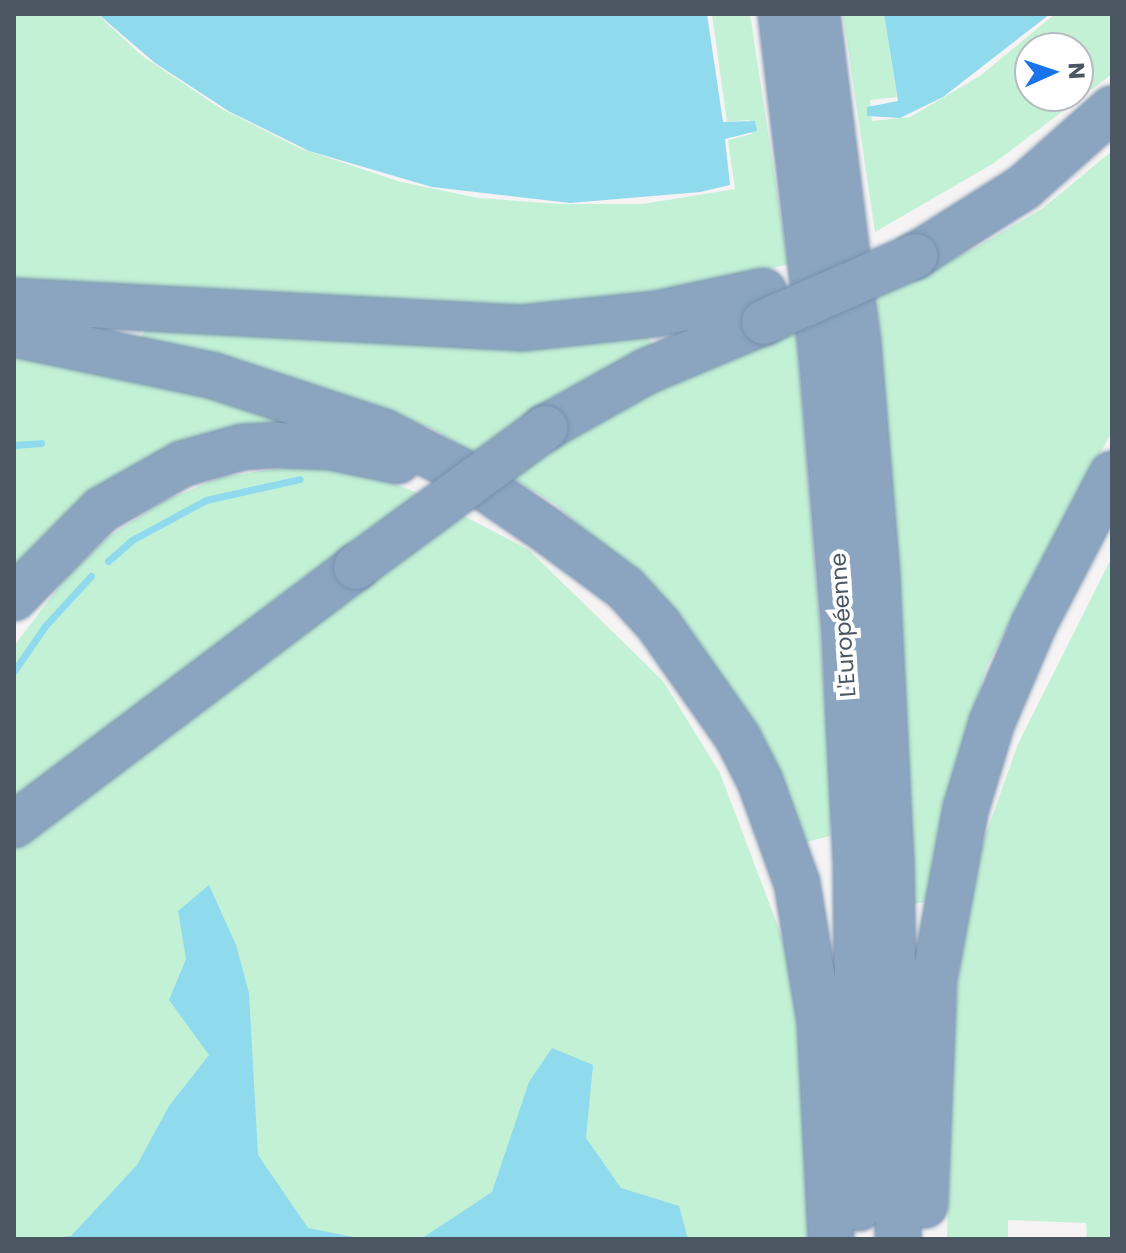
<!DOCTYPE html>
<html>
<head>
<meta charset="utf-8">
<style>
	body { margin:0 }
	#map { position:relative; width:1126px; height:1253px; overflow:hidden; background:#f5f3f3; font-family:Poppins,sans-serif }
	div>[style] { position:absolute }
	.green>* { inset:0; background:#c3f1d5 }
	.water>* { inset:0; background:#90daee }
	.stream>* { height:7px; margin:-3.5px; padding:0 3.5px; transform-origin:3.5px; border-radius:3.5px; background:#90daee }
	.roads { filter:drop-shadow(0 0 2px #7690ad) drop-shadow(0 0 2px #7690ad) }
	.highway>* { height:44px; margin:-22px; padding:0 22px; transform-origin:22px; border-radius:22px; background:#8ba5c1 }
	.bridges { filter:drop-shadow(0 0 2px #7690ad) drop-shadow(0 0 2px #7690ad) }
	.highway-bridge>* { height:44px; margin:-22px; padding:0 22px; transform-origin:22px; border-radius:22px; background:#8ba5c1 }
	span { translate:-50% -50%; white-space:nowrap; text-align:center; line-height:1.15; -webkit-text-stroke:8px #fff; paint-order:stroke }
	.street-label { font-size:22px; color:#4a5661 }
	.frame { position:absolute; inset:0; border:16px solid #4a5661; pointer-events:none }
	.north { position:absolute; left:1014px; top:32px; width:80px; height:80px; box-sizing:border-box; background:#fff; border:2px solid #b7bbc0; border-radius:50%; rotate:87deg; font-size:22px; font-weight:700; line-height:32px; text-align:center; color:#4a5661 }
	.north::after { content:''; display:block; margin:auto; width:28px; height:36px; background:#1a73e8; clip-path:polygon(50% 0,100% 100%,50% 72%,0 100%) }
</style>
</head>
<body>
<div id="map">
	<div class="green">
		<i style="clip-path:polygon(14px 14px,97px 14px,141px 55px,220px 108px,299px 148px,401px 182px,478px 198px,559px 204px,643px 204px,735px 189px,728px 140px,752px 134px,749px 120px,727px 122px,712px 14px,750px 14px,788px 264px,668px 296px,486px 311px,14px 283px)"></i>
		<i style="clip-path:polygon(evenodd,843px 14px,884px 14px,897px 97px,870px 100px,872px 121px,910px 117px,980px 76px,1055px 14px,1112px 14px,1112px 74px,994px 163px,875px 232px,843px 14px,1030px 48px,1078px 48px,1078px 96px,1030px 96px,1030px 48px)"></i>
		<i style="clip-path:polygon(1112px 151px,1112px 431px,986px 668px,949px 800px,928px 902px,914px 904px,877px 291px,975px 248px,1043px 208px)"></i>
		<i style="clip-path:polygon(149px 324px,648px 335px,653px 347px,480px 458px,433px 429px,353px 401px,138px 343px)"></i>
		<i style="clip-path:polygon(796px 326px,833px 798px,830px 836px,806px 842px,786px 795px,647px 586px,555px 504px,508px 475px,624px 402px)"></i>
		<i style="clip-path:polygon(14px 355px,205px 394px,270px 412px,276px 420px,273px 428px,14px 584px)"></i>
		<i style="clip-path:polygon(311px 464px,369px 474px,428px 497px,14px 809px,14px 646px,69px 574px,111px 535px,166px 500px,222px 477px)"></i>
		<i style="clip-path:polygon(460px 514px,529px 550px,663px 681px,720px 773px,799px 982px,810px 1239px,14px 1239px,14px 844px)"></i>
		<i style="clip-path:polygon(1112px 557px,1112px 1239px,1087px 1239px,1086px 1223px,1008px 1220px,1008px 1239px,947px 1239px,953px 1032px,962px 944px,980px 851px,1018px 744px)"></i>
	</div>
	<div class="water">
		<i style="clip-path:polygon(98px 14px,707px 14px,723px 122px,755px 121px,757px 131px,725px 139px,730px 185px,700px 192px,570px 203px,432px 187px,309px 151px,230px 112px,155px 63px)"></i>
		<i style="clip-path:polygon(884px 14px,1050px 14px,943px 97px,900px 118px,867px 116px,867px 107px,898px 101px)"></i>
		<i style="clip-path:polygon(209px 885px,236px 945px,249px 993px,258px 1155px,308px 1228px,363px 1239px,43px 1239px,71px 1236px,137px 1165px,169px 1106px,209px 1055px,169px 1000px,186px 959px,178px 911px)"></i>
		<i style="clip-path:polygon(552px 1048px,593px 1065px,586px 1138px,621px 1188px,679px 1206px,688px 1239px,421px 1239px,492px 1192px,529px 1082px)"></i>
	</div>
	<div class="stream">
		<i style="left:14px;top:445px;width:27px;rotate:-4deg"></i>
		<i style="left:108px;top:561px;width:32px;rotate:-41deg"></i>
		<i style="left:132px;top:540px;width:84px;rotate:-28.4deg"></i>
		<i style="left:206px;top:500px;width:96px;rotate:-12.6deg"></i>
		<i style="left:14px;top:671px;width:55px;rotate:-55.4deg"></i>
		<i style="left:45px;top:626px;width:68px;rotate:-47.4deg"></i>
	</div>
	<div class="roads">
		<div class="highway">
			<i style="left:781px;top:14px;width:337px;rotate:83.2deg"></i>
			<i style="left:821px;top:349px;width:278px;rotate:85.3deg"></i>
			<i style="left:844px;top:626px;width:235px;rotate:87.1deg"></i>
			<i style="left:856px;top:861px;width:347px;rotate:89.5deg"></i>
			<i style="left:817px;top:14px;width:332px;rotate:82.9deg"></i>
			<i style="left:858px;top:343px;width:234px;rotate:85.3deg"></i>
			<i style="left:877px;top:576px;width:284px;rotate:87.2deg"></i>
			<i style="left:891px;top:860px;width:379px;rotate:88.9deg"></i>
			<i style="left:915px;top:256px;width:129px;rotate:-32.3deg"></i>
			<i style="left:1024px;top:187px;width:118px;rotate:-41.6deg"></i>
			<i style="left:14px;top:301px;width:509px;rotate:3.04deg"></i>
			<i style="left:522px;top:328px;width:135px;rotate:-6deg"></i>
			<i style="left:656px;top:314px;width:110px;rotate:-12deg"></i>
			<i style="left:14px;top:334px;width:201px;rotate:11.8deg"></i>
			<i style="left:211px;top:375px;width:182px;rotate:18.2deg"></i>
			<i style="left:384px;top:432px;width:84px;rotate:26.9deg"></i>
			<i style="left:459px;top:470px;width:108px;rotate:34.4deg"></i>
			<i style="left:548px;top:531px;width:96px;rotate:36.5deg"></i>
			<i style="left:625px;top:588px;width:49px;rotate:47.5deg"></i>
			<i style="left:658px;top:624px;width:139px;rotate:54.9deg"></i>
			<i style="left:738px;top:738px;width:48px;rotate:62.9deg"></i>
			<i style="left:760px;top:781px;width:109px;rotate:70.1deg"></i>
			<i style="left:797px;top:883px;width:141px;rotate:80.6deg"></i>
			<i style="left:820px;top:1022px;width:217px;rotate:87.1deg"></i>
			<i style="left:545px;top:428px;width:117px;rotate:-29.2deg"></i>
			<i style="left:647px;top:371px;width:127px;rotate:-22.7deg"></i>
			<i style="left:14px;top:598px;width:124px;rotate:-45.3deg"></i>
			<i style="left:101px;top:510px;width:93px;rotate:-29.6deg"></i>
			<i style="left:182px;top:464px;width:63px;rotate:-15.6deg"></i>
			<i style="left:243px;top:447px;width:34px;rotate:-3deg"></i>
			<i style="left:277px;top:445px;width:54px;rotate:2.1deg"></i>
			<i style="left:331px;top:447px;width:68px;rotate:11.8deg"></i>
			<i style="left:14px;top:825px;width:428px;rotate:-37deg"></i>
			<i style="left:925px;top:1205px;width:225px;rotate:-87.7deg"></i>
			<i style="left:934px;top:980px;width:175px;rotate:-79.5deg"></i>
			<i style="left:966px;top:808px;width:90px;rotate:-73.2deg"></i>
			<i style="left:992px;top:722px;width:107px;rotate:-66.8deg"></i>
			<i style="left:1034px;top:624px;width:169px;rotate:-62.5deg"></i>
		</div>
	</div>
	<div class="bridges">
		<div class="highway-bridge">
			<i style="left:764px;top:322px;width:165px;rotate:-23.6deg"></i>
			<i style="left:356px;top:567px;width:235px;rotate:-36.3deg"></i>
		</div>
	</div>
	<div class="street-label">
		<span style="left:843px;top:625px;rotate:-94deg">L'Européenne</span>
	</div>
	<div class="frame"></div>
	<div class="north">N</div>
</div>
</body>
</html>
